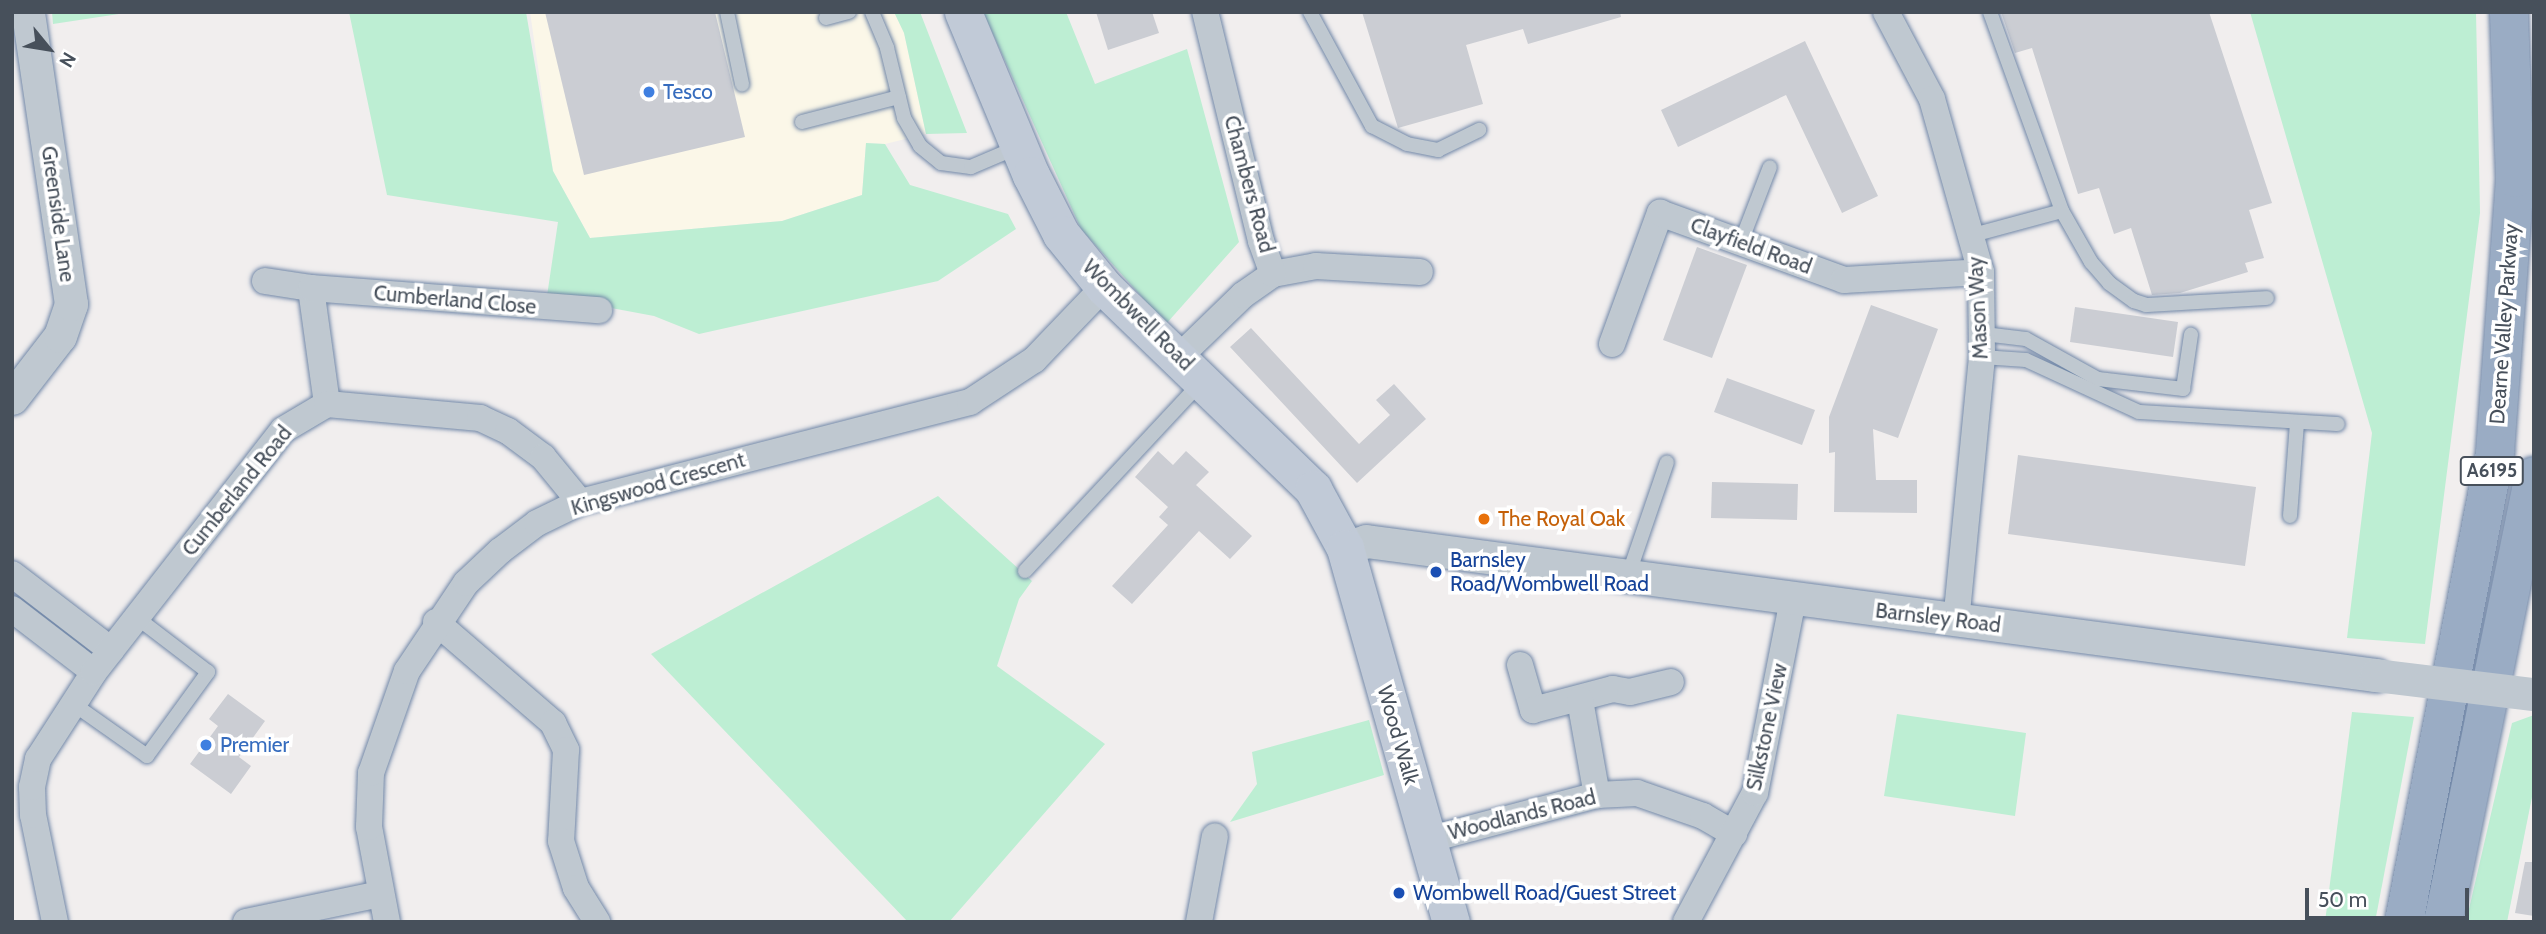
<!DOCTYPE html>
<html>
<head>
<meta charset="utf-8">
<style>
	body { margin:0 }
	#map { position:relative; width:2546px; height:934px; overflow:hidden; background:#f1eeee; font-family:Cabin,sans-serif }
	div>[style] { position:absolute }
	.commercial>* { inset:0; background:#fbf7e8 }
	.green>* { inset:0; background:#bdeed3 }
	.building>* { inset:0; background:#cbcdd3 }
	.roads { filter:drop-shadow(0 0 2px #7288a8) drop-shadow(0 0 2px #7288a8) }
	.service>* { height:14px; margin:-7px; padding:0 7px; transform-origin:7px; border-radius:7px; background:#bfc8d0 }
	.minor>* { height:26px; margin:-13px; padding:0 13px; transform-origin:13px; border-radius:13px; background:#bfc8d0 }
	.tertiary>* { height:33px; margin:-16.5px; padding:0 16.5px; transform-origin:16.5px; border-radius:16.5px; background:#bfc8d0 }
	.secondary>* { height:37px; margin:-18.5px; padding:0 18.5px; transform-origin:18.5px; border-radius:18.5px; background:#c1cad7 }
	.trunk>* { height:38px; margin:-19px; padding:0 19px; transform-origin:19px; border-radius:19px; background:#9aacc4 }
	.tertiary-bridge>* { height:33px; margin:-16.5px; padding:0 16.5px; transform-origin:16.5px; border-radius:16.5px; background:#bfc8d0 }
	.dots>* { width:19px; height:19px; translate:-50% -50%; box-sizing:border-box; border:4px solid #fff; border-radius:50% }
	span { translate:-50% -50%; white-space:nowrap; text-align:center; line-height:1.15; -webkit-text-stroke:7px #fff; paint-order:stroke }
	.shield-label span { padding:2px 5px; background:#fff; border:2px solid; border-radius:5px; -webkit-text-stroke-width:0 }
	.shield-label { font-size:19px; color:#47505b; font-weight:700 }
	.shop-label { font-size:21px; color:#366cbe }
	.left { translate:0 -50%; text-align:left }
	.street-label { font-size:21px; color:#47505b }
	.food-label { font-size:21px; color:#c56008 }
	.transit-label { font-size:21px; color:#164399 }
	.frame { position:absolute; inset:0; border:14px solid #47505b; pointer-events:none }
	.north { position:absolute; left:14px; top:14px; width:70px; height:70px; -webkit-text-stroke:5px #fff; paint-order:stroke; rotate:120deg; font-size:19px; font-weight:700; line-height:28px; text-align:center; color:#47505b }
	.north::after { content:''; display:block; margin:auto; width:24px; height:32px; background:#47505b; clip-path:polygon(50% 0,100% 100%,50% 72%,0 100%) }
	.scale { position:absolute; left:2305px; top:888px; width:164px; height:32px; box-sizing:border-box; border:4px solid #47505b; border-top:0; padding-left:9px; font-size:21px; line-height:24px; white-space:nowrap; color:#47505b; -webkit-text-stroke:5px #fff; paint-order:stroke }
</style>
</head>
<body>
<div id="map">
	<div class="commercial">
		<i style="clip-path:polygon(530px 12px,894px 12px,904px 32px,926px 134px,885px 144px,866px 143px,862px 195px,782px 221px,590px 238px,553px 171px)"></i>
	</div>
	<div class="green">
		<i style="clip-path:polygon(52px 12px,132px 12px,53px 24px)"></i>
		<i style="clip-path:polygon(349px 12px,526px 12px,553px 171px,590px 238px,782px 221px,862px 195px,866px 143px,885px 144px,910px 185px,1008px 214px,1016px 229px,938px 281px,699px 334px,654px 316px,547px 296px,558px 222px,387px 195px)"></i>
		<i style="clip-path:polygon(894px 12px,920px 12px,967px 133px,926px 134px,904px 33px)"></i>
		<i style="clip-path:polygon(983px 12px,1066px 12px,1095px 84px,1187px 49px,1239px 242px,1166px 324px,1081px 229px)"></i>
		<i style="clip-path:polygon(2250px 12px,2476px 12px,2480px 213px,2425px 644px,2347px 638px,2372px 433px)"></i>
		<i style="clip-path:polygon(938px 496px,1032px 581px,1019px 599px,997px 666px,1105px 744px,949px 922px,908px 922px,651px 654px)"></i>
		<i style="clip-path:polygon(2352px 712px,2414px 717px,2375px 922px,2325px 922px)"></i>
		<i style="clip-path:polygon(1897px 714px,2026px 733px,2015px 816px,1884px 796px)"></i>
		<i style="clip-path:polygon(2534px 715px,2534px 787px,2507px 922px,2466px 922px,2512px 723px)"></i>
		<i style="clip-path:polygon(1369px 720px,1384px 775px,1230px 822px,1257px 784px,1252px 752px)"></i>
	</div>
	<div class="building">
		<i style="clip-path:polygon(545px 12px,715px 12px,745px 137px,584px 175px)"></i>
		<i style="clip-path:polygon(1096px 12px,1152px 12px,1159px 33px,1108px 50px)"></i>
		<i style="clip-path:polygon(1362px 12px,1620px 12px,1621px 17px,1528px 44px,1523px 29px,1466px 45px,1483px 104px,1398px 128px)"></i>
		<i style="clip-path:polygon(2001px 12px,2209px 12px,2272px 203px,2249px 210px,2264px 258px,2245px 263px,2248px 272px,2180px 293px,2152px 295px,2131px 228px,2114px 234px,2099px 188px,2078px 194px,2032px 48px,2015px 53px)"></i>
		<i style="clip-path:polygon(1805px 41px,1878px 196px,1842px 213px,1786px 95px,1678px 147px,1661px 110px)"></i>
		<i style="clip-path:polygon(1697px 247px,1747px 265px,1712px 358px,1663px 340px)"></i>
		<i style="clip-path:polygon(1871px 305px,1938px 329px,1898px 438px,1873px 429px,1876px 480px,1917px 480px,1917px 513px,1834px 512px,1835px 452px,1829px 453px,1829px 417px)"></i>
		<i style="clip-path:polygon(2075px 307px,2178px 322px,2173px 357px,2070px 342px)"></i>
		<i style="clip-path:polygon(1251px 328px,1359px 444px,1390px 415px,1376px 400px,1394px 384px,1426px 419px,1357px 483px,1230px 347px)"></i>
		<i style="clip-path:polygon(1727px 378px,1815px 410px,1802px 445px,1714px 412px)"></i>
		<i style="clip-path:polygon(1158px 451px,1173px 465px,1186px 451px,1209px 472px,1196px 485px,1252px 536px,1230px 559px,1199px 531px,1132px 604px,1112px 586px,1168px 525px,1159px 517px,1168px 507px,1135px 477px)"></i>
		<i style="clip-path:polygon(2018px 455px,2256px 487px,2245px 566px,2008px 534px)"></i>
		<i style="clip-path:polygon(1712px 482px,1798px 484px,1797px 520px,1711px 518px)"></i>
		<i style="clip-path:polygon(228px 694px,265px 721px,239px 757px,251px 766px,231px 794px,190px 764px,218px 726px,209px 719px)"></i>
		<i style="clip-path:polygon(2525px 862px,2534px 862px,2534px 916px,2515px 913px)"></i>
	</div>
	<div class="roads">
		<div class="service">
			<i style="left:727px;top:12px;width:74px;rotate:78.2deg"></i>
			<i style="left:872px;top:12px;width:39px;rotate:67deg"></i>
			<i style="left:887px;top:48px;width:72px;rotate:76.3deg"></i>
			<i style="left:904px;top:118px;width:32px;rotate:60deg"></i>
			<i style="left:920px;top:146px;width:27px;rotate:39deg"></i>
			<i style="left:941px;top:163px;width:30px;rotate:8deg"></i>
			<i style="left:971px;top:167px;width:51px;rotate:-23.1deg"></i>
			<i style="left:1310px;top:12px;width:130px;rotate:61.5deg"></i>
			<i style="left:1372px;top:126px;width:39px;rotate:27deg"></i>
			<i style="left:1407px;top:144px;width:32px;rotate:11deg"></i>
			<i style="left:1438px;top:150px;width:46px;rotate:-26deg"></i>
			<i style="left:1990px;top:12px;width:212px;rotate:70.1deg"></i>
			<i style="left:826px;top:18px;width:24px;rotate:-15deg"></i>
			<i style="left:802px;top:122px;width:100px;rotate:-14.5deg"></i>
			<i style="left:1973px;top:235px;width:92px;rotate:-15.1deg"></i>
			<i style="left:2062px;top:211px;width:59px;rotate:60.4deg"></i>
			<i style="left:2091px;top:262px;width:28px;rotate:49deg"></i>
			<i style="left:2109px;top:283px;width:31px;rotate:36deg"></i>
			<i style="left:2134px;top:301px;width:13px;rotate:18deg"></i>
			<i style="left:2146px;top:305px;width:121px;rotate:-3.3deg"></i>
			<i style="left:1741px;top:242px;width:80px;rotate:-68.9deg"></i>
			<i style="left:1984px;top:334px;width:42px;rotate:6.8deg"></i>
			<i style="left:2026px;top:339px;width:82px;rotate:29.1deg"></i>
			<i style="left:2098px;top:379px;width:86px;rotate:6.7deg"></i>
			<i style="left:2183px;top:389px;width:55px;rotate:-81.6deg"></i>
			<i style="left:1982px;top:357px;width:44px;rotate:3.9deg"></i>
			<i style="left:2026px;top:360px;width:124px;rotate:24.7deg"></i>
			<i style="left:2139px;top:412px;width:199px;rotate:3.5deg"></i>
			<i style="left:2290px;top:516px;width:93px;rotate:-85.7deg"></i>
			<i style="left:1025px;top:571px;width:260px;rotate:-47deg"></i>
			<i style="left:1628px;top:576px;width:120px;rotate:-71.1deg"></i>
			<i style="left:72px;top:703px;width:92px;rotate:35.2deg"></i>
			<i style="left:147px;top:756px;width:104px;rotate:-54deg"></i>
			<i style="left:208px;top:672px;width:91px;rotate:-142.6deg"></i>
		</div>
		<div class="minor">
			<i style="left:1886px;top:12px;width:98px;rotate:62.1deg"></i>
			<i style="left:1932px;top:99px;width:180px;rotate:74.2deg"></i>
			<i style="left:1981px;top:272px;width:85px;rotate:89.3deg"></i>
			<i style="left:1982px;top:357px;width:264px;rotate:95.6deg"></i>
			<i style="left:1273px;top:274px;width:44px;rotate:-10.5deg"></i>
			<i style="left:1316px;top:266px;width:104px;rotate:3.3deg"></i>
			<i style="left:265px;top:281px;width:47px;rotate:8.7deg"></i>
			<i style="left:1612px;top:344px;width:140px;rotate:-69.9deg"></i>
			<i style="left:1660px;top:213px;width:196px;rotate:20deg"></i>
			<i style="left:1844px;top:280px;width:137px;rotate:-3.3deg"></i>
			<i style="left:1179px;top:357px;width:89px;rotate:-44.1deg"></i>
			<i style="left:1243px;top:295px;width:37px;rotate:-35deg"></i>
			<i style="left:1273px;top:274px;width:35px;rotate:-110deg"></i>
			<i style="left:1261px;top:241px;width:236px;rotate:-103.7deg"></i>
			<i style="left:327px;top:404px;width:117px;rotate:-97.9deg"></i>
			<i style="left:311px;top:288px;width:289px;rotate:4.4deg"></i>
			<i style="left:12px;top:574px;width:125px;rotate:37.5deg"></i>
			<i style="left:12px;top:609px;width:103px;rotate:37.5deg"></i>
			<i style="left:436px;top:622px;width:155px;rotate:40.8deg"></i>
			<i style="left:553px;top:723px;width:30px;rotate:64deg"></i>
			<i style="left:566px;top:750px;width:91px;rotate:93.1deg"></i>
			<i style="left:561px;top:841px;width:49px;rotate:72.3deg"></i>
			<i style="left:576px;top:888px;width:40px;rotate:58deg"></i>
			<i style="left:1520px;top:665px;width:47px;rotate:73.9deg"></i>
			<i style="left:1533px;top:710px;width:83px;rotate:-14.7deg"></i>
			<i style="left:1613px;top:689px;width:17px;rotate:10deg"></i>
			<i style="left:1630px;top:692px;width:42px;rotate:-13.7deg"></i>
			<i style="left:1580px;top:700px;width:97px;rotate:79.9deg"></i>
			<i style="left:1427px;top:840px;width:176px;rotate:-14.8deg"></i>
			<i style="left:1597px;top:795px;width:40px;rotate:-2.9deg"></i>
			<i style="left:1637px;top:793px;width:70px;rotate:19.2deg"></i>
			<i style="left:1703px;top:816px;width:36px;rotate:30deg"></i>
			<i style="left:55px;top:922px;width:109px;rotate:-101.6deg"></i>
			<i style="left:33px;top:815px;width:28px;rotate:-92deg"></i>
			<i style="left:32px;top:787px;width:29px;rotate:-78deg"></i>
			<i style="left:38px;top:759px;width:103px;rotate:-57.2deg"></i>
			<i style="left:94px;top:672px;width:307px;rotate:-52deg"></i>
			<i style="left:283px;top:430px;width:51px;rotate:-30.6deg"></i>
			<i style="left:327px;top:404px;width:154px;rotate:5.2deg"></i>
			<i style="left:480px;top:418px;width:31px;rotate:25deg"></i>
			<i style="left:508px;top:431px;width:44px;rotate:36.6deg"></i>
			<i style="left:543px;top:457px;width:58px;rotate:50.6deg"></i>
			<i style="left:246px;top:922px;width:137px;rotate:-11.8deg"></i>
			<i style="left:387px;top:922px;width:97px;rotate:-100.7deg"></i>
			<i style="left:369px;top:827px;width:54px;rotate:-87.9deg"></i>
			<i style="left:371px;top:773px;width:108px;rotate:-70.6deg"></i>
			<i style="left:407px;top:671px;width:106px;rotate:-56.2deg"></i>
			<i style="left:466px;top:583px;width:47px;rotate:-43.3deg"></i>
			<i style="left:500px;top:551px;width:46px;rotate:-37.1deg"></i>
			<i style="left:537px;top:523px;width:48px;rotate:-26deg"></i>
			<i style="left:580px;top:502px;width:403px;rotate:-14.4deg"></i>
			<i style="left:970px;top:402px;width:77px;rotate:-33.3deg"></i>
			<i style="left:1034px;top:360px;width:101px;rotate:-46.2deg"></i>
			<i style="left:1199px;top:922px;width:87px;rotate:-79.5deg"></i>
			<i style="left:1686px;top:922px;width:146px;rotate:-61.9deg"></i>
			<i style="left:1755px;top:793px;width:197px;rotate:-78.9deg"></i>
		</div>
		<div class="tertiary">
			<i style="left:12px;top:398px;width:78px;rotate:-52.3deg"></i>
			<i style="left:60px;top:336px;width:34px;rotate:-71deg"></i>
			<i style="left:71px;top:304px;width:295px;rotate:-98.4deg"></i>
			<i style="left:1345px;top:548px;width:22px;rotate:-18deg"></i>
			<i style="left:1366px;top:541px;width:1019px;rotate:7.56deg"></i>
		</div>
		<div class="secondary">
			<i style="left:963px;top:12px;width:177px;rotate:67.4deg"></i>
			<i style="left:1031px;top:175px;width:66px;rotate:63deg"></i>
			<i style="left:1061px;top:234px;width:68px;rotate:50.9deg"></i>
			<i style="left:1104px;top:287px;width:291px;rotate:44deg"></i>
			<i style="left:1313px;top:489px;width:67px;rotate:61.5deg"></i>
			<i style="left:1345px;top:548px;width:389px;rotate:74.2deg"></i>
		</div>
		<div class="trunk">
			<i style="left:2404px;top:922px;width:479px;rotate:-79deg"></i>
			<i style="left:2495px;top:452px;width:275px;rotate:-85.8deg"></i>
			<i style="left:2515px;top:178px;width:166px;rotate:-92.1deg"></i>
			<i style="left:2443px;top:922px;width:455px;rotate:-78.5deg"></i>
		</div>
	</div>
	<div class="tertiary-bridge">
		<i style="left:2376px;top:675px;width:159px;rotate:6.9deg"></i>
	</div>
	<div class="dots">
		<i style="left:649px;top:92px;background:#3f7fe0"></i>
		<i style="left:1484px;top:519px;background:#e8710a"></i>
		<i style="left:1436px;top:572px;background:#1a4fb4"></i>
		<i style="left:206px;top:745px;background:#3f7fe0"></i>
		<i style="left:1399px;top:893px;background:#1a4fb4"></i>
	</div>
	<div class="shield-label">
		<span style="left:2492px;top:471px">A6195</span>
	</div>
	<div class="shop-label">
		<span class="left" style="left:663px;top:92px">Tesco</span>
		<span class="left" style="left:220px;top:745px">Premier</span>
	</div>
	<div class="street-label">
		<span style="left:1249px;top:184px;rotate:75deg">Chambers Road</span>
		<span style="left:58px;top:214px;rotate:82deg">Greenside Lane</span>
		<span style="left:1751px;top:246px;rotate:20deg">Clayfield Road</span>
		<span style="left:455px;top:300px;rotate:5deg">Cumberland Close</span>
		<span style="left:1978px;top:308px;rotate:-93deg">Mason Way</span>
		<span style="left:1138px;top:315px;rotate:45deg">Wombwell Road</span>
		<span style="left:2504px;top:324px;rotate:-86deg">Dearne Valley Parkway</span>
		<span style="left:658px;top:484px;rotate:-16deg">Kingswood Crescent</span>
		<span style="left:237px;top:491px;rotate:-51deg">Cumberland Road</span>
		<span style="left:1938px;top:618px;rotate:7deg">Barnsley Road</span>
		<span style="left:1767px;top:727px;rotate:-78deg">Silkstone View</span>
		<span style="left:1398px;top:735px;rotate:74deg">Wood Walk</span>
		<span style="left:1522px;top:815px;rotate:-14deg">Woodlands Road</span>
	</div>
	<div class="food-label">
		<span class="left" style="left:1498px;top:519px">The Royal Oak</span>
	</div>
	<div class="transit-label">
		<span class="left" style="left:1450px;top:572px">Barnsley<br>Road/Wombwell Road</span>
		<span class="left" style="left:1413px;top:893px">Wombwell Road/Guest Street</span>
	</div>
	<div class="frame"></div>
	<div class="north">N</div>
	<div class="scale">50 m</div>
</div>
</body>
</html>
